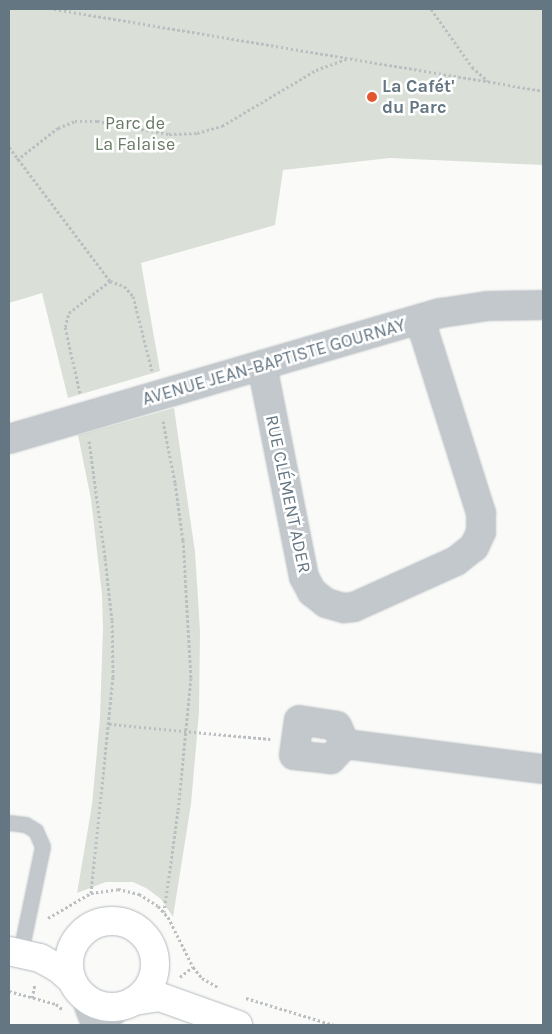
<!DOCTYPE html>
<html>
<head>
<meta charset="utf-8">
<style>
	body { margin:0 }
	#map { position:relative; width:552px; height:1034px; overflow:hidden; background:#fafaf8; font-family:Karla,sans-serif }
	div>[style] { position:absolute }
	.green>* { inset:0; background:#dadfd7 }
	.path>* { height:3px; margin-top:-1.5px; transform-origin:0; background:repeating-linear-gradient(90deg,#bbbfc2 0 2.5px,transparent 0 5px) }
	.roads { filter:drop-shadow(0 0 1px #b3babf) drop-shadow(0 0 1px #b3babf) }
	.lane>* { height:14px; margin:-7px; padding:0 7px; transform-origin:7px; border-radius:7px; background:#c3c8cc }
	.street>* { height:28px; margin:-14px; padding:0 14px; transform-origin:14px; border-radius:14px; background:#c3c8cc }
	.secondary>* { height:28px; margin:-14px; padding:0 14px; transform-origin:14px; border-radius:14px; background:#fff }
	.secondary>.ring { margin:-14px; padding:0; box-sizing:content-box; background:none; border:28px solid #fff; border-radius:50% }
	.dots>* { width:14px; height:14px; translate:-50% -50%; box-sizing:border-box; border:2px solid #fff; border-radius:50% }
	span { translate:-50% -50%; white-space:nowrap; text-align:center; line-height:1.15; -webkit-text-stroke:5px #fff; paint-order:stroke }
	.poi-label { font-size:18px; color:#657683; font-weight:700 }
	.left { translate:0 -50%; text-align:left }
	.park-label { font-size:18px; color:#687a64 }
	.street-label { font-size:18px; color:#657683 }
	.frame { position:absolute; inset:0; border:10px solid #657683; pointer-events:none }
</style>
</head>
<body>
<div id="map">
	<div class="green">
		<i style="clip-path:polygon(9px 9px,543px 9px,543px 165px,390px 158px,283px 170px,275px 225px,141px 263px,160px 371px,68px 398px,42px 293px,9px 303px)"></i>
		<i style="clip-path:polygon(174px 408px,195px 552px,200px 631px,199px 712px,191px 804px,173px 917px,161px 899px,146px 888px,133px 882px,106px 882px,77px 893px,92px 805px,100px 718px,103px 628px,102px 594px,91px 499px,78px 435px)"></i>
	</div>
	<div class="path">
		<i style="left:54px;top:9px;width:496px;rotate:9.5deg"></i>
		<i style="left:431px;top:9px;width:71px;rotate:54.7deg"></i>
		<i style="left:472px;top:67px;width:21px;rotate:41deg"></i>
		<i style="left:9px;top:147px;width:168px;rotate:53deg"></i>
		<i style="left:110px;top:281px;width:15px;rotate:20deg"></i>
		<i style="left:124px;top:286px;width:13px;rotate:48deg"></i>
		<i style="left:133px;top:296px;width:77px;rotate:75.8deg"></i>
		<i style="left:17px;top:160px;width:52px;rotate:-38deg"></i>
		<i style="left:58px;top:128px;width:18px;rotate:-22deg"></i>
		<i style="left:75px;top:121px;width:22px"></i>
		<i style="left:97px;top:121px;width:73px;rotate:10.2deg"></i>
		<i style="left:169px;top:134px;width:28px;rotate:-2deg"></i>
		<i style="left:197px;top:133px;width:26px;rotate:-16deg"></i>
		<i style="left:222px;top:126px;width:109px;rotate:-30.8deg"></i>
		<i style="left:316px;top:70px;width:32px;rotate:-20deg"></i>
		<i style="left:80px;top:393px;width:68px;rotate:-102.8deg"></i>
		<i style="left:65px;top:327px;width:15px;rotate:-74deg"></i>
		<i style="left:69px;top:313px;width:52px;rotate:-38deg"></i>
		<i style="left:163px;top:421px;width:63px;rotate:79deg"></i>
		<i style="left:175px;top:483px;width:58px;rotate:82deg"></i>
		<i style="left:183px;top:540px;width:138px;rotate:86.7deg"></i>
		<i style="left:191px;top:678px;width:134px;rotate:95.6deg"></i>
		<i style="left:178px;top:811px;width:102px;rotate:97.9deg"></i>
		<i style="left:89px;top:441px;width:118px;rotate:82.2deg"></i>
		<i style="left:105px;top:558px;width:62px;rotate:83.6deg"></i>
		<i style="left:112px;top:620px;width:57px;rotate:89deg"></i>
		<i style="left:113px;top:677px;width:217px;rotate:95.8deg"></i>
		<i style="left:109px;top:724px;width:162px;rotate:5.3deg"></i>
		<i style="left:48px;top:918px;width:50px;rotate:-30.2deg"></i>
		<i style="left:91px;top:893px;width:27px;rotate:-8deg"></i>
		<i style="left:118px;top:889px;width:22px;rotate:13deg"></i>
		<i style="left:139px;top:894px;width:22px;rotate:32deg"></i>
		<i style="left:158px;top:906px;width:15px;rotate:48deg"></i>
		<i style="left:168px;top:917px;width:56px;rotate:63.4deg"></i>
		<i style="left:193px;top:967px;width:14px;rotate:51deg"></i>
		<i style="left:202px;top:978px;width:20px;rotate:30deg"></i>
		<i style="left:180px;top:977px;width:16px;rotate:-38deg"></i>
		<i style="left:9px;top:991px;width:49px;rotate:15.5deg"></i>
		<i style="left:56px;top:1004px;width:8px;rotate:40deg"></i>
		<i style="left:32px;top:998px;width:14px;rotate:-78deg"></i>
		<i style="left:246px;top:998px;width:92px;rotate:17.1deg"></i>
	</div>
	<div class="roads">
		<div class="lane">
			<i style="left:9px;top:823px;width:17px;rotate:7deg"></i>
			<i style="left:26px;top:825px;width:12px;rotate:31deg"></i>
			<i style="left:36px;top:831px;width:17px;rotate:66deg"></i>
			<i style="left:43px;top:847px;width:107px;rotate:101.8deg"></i>
		</div>
		<div class="street">
			<i style="left:262px;top:365px;width:216px;rotate:78.8deg"></i>
			<i style="left:304px;top:577px;width:17px;rotate:62deg"></i>
			<i style="left:312px;top:592px;width:18px;rotate:38deg"></i>
			<i style="left:326px;top:603px;width:19px;rotate:16deg"></i>
			<i style="left:344px;top:608px;width:10px;rotate:-6deg"></i>
			<i style="left:354px;top:607px;width:112px;rotate:-24.3deg"></i>
			<i style="left:456px;top:561px;width:23px;rotate:-38deg"></i>
			<i style="left:474px;top:547px;width:17px;rotate:-65deg"></i>
			<i style="left:481px;top:532px;width:19px;rotate:-90deg"></i>
			<i style="left:481px;top:513px;width:203px;rotate:-107.5deg"></i>
			<i style="left:9px;top:439px;width:450px;rotate:-16.3deg"></i>
			<i style="left:441px;top:313px;width:48px;rotate:-8.5deg"></i>
			<i style="left:488px;top:306px;width:55px;rotate:-1deg"></i>
			<i style="left:299px;top:720px;width:38px;rotate:9deg"></i>
			<i style="left:337px;top:726px;width:20px;rotate:66deg"></i>
			<i style="left:345px;top:744px;width:21px;rotate:133deg"></i>
			<i style="left:331px;top:759px;width:37px;rotate:-174deg"></i>
			<i style="left:294px;top:755px;width:35px;rotate:-82deg"></i>
			<i style="left:345px;top:744px;width:200px;rotate:7.2deg"></i>
			<i style="left:86px;top:998px;width:28px;rotate:69deg"></i>
			<i style="left:95px;top:1025px;width:29px;rotate:-38deg"></i>
		</div>
		<div class="secondary">
			<i class="ring" style="left:69px;top:921px;width:58px;height:58px"></i>
			<i style="left:9px;top:951px;width:32px;rotate:13deg"></i>
			<i style="left:40px;top:958px;width:21px;rotate:29deg"></i>
			<i style="left:58px;top:968px;width:18px;rotate:41deg"></i>
			<i style="left:134px;top:1001px;width:26px;rotate:-9deg"></i>
			<i style="left:160px;top:997px;width:83px;rotate:19.7deg"></i>
		</div>
	</div>
	<div class="dots">
		<i style="left:372px;top:97px;background:#e4572e"></i>
	</div>
	<div class="poi-label">
		<span class="left" style="left:382px;top:97px">La Cafét'<br>du Parc</span>
	</div>
	<div class="park-label">
		<span style="left:135px;top:134px">Parc de<br>La Falaise</span>
	</div>
	<div class="street-label">
		<span style="left:274px;top:362px;rotate:-16deg">AVENUE JEAN-BAPTISTE GOURNAY</span>
		<span style="left:288px;top:494px;rotate:78deg">RUE CLÉMENT ADER</span>
	</div>
	<div class="frame"></div>
</div>
</body>
</html>
